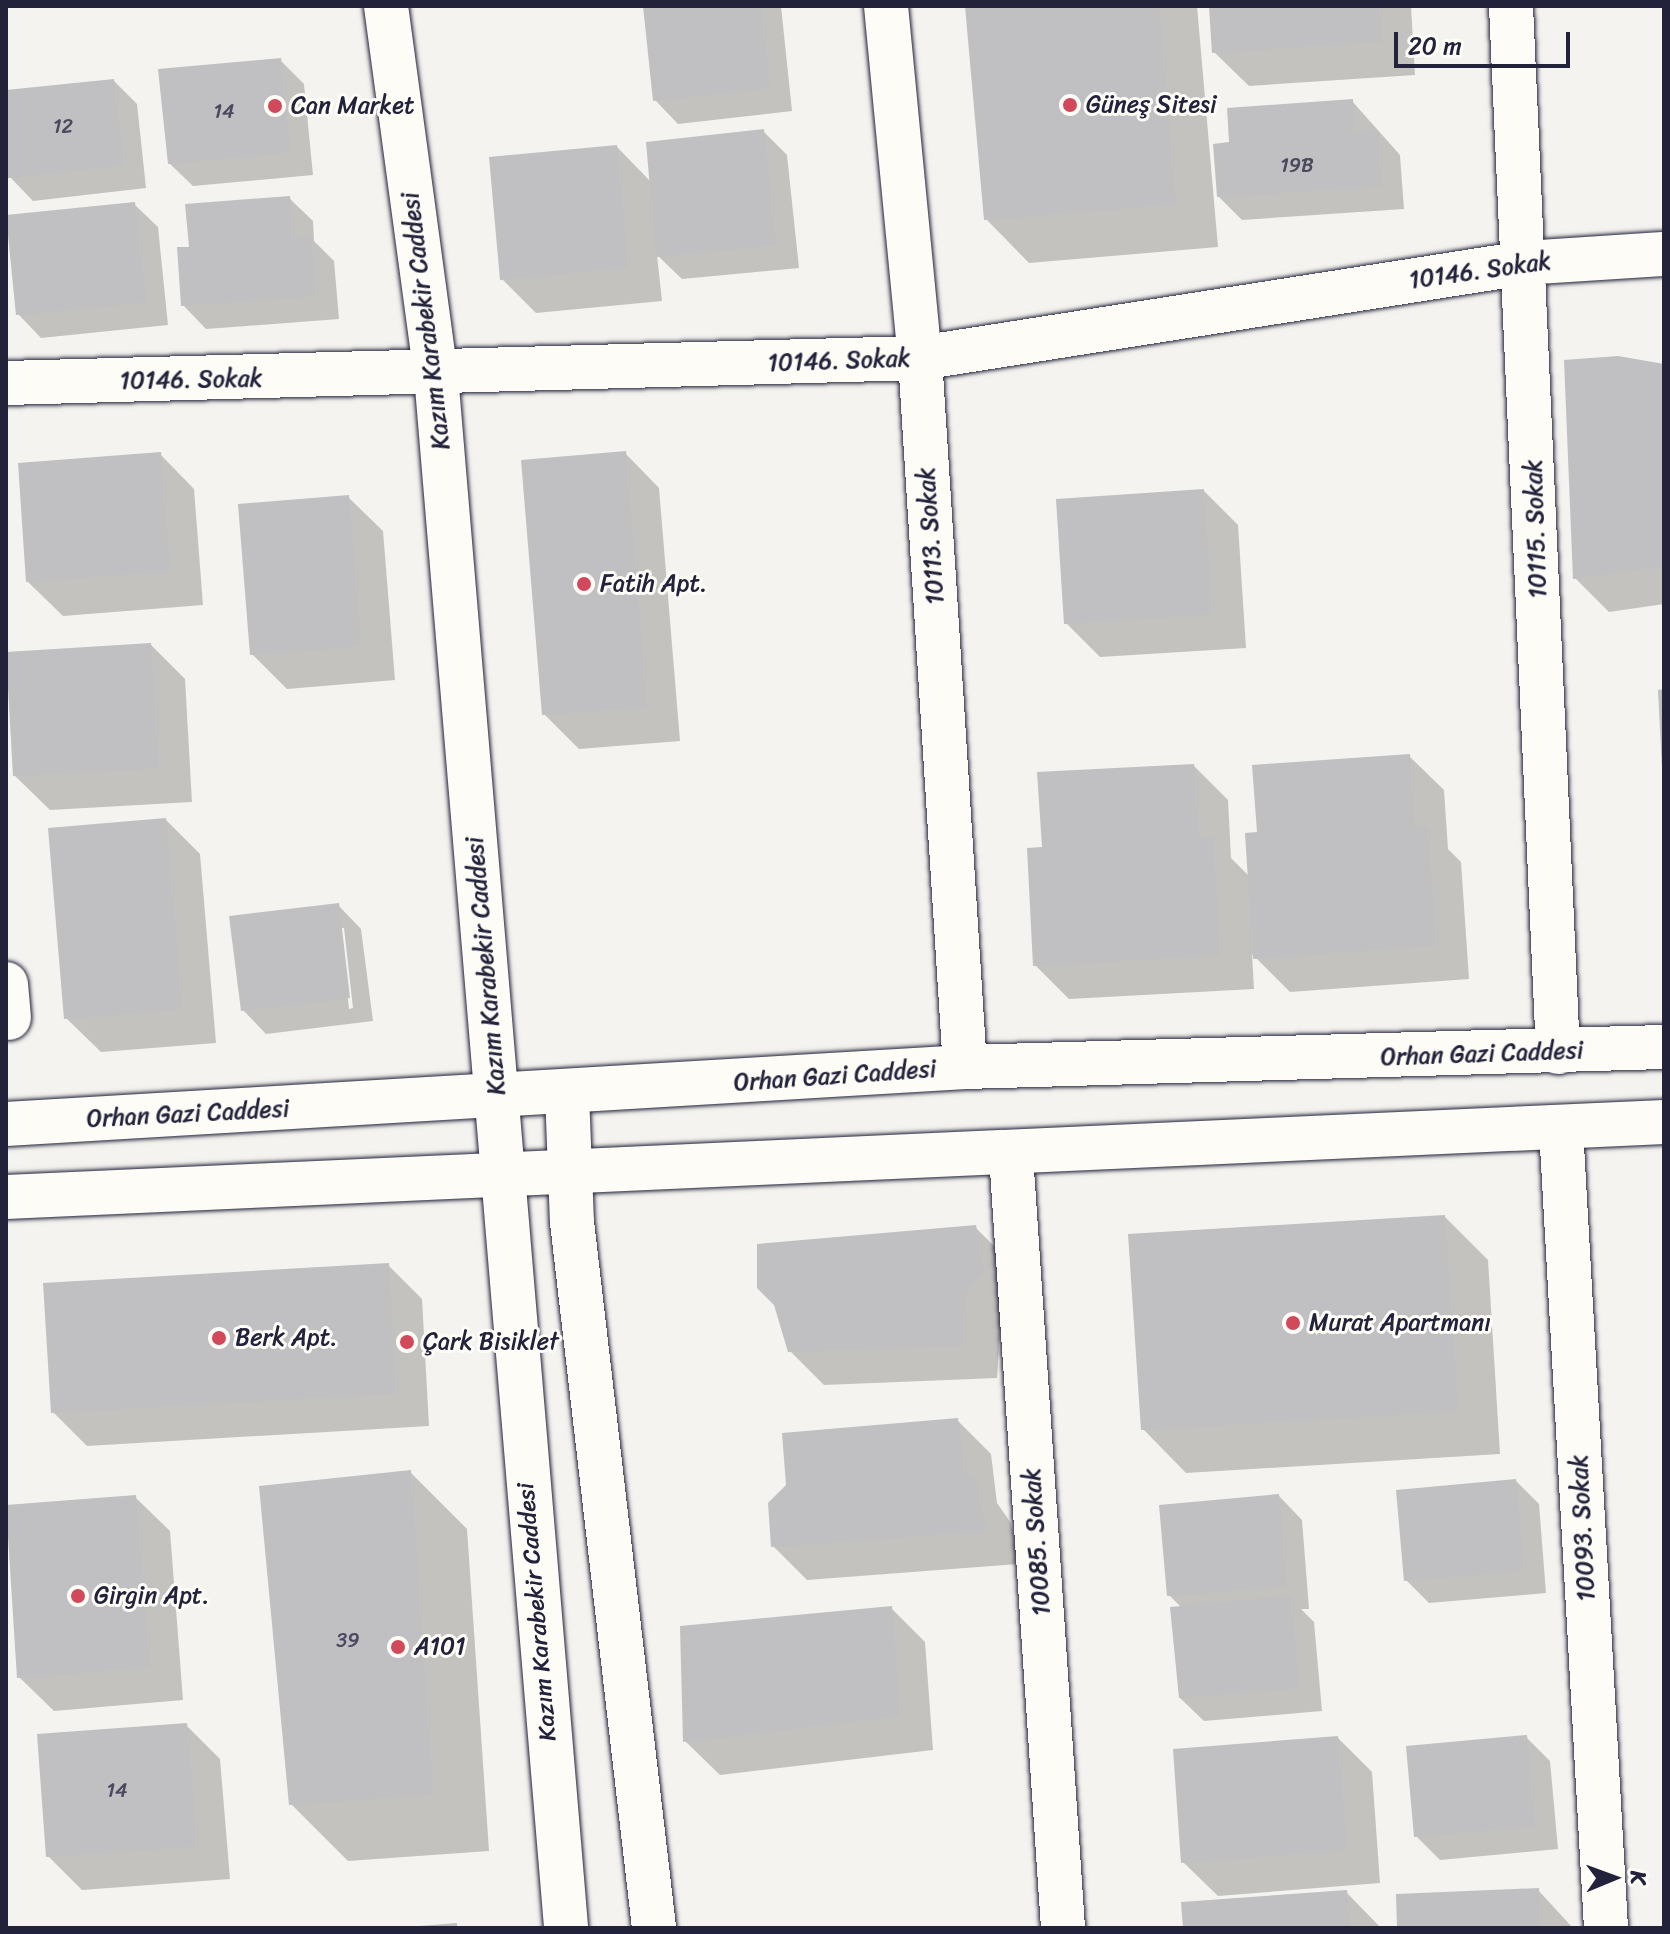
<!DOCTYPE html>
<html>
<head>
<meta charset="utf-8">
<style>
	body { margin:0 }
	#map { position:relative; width:1670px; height:1934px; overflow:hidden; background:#f4f3ef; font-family:Sriracha,sans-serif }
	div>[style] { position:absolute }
	.shadow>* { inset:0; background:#0003 }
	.building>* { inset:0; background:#c0bfc2 }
	.roads { filter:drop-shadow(0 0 2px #22223b) drop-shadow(0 0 2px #22223b) }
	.minor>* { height:44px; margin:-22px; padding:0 22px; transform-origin:22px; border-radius:22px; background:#fdfcf7 }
	.tertiary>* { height:44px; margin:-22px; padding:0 22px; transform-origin:22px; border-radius:22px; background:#fdfcf7 }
	.dots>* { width:22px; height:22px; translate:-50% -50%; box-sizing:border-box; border:4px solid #fdfcf7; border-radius:50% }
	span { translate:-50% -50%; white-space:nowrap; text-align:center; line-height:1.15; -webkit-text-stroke:6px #fdfcf7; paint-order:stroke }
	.number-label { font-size:20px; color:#4a495d }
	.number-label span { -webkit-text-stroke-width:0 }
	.poi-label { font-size:24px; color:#22223b }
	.left { translate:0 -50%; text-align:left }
	.street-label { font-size:24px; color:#22223b }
	.frame { position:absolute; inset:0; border:8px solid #22223b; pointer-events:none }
	.north { position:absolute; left:1574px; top:1838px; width:80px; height:80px; -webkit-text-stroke:6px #fdfcf7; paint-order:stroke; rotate:89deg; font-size:22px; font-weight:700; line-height:32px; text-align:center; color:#22223b }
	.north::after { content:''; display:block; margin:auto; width:28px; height:36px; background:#22223b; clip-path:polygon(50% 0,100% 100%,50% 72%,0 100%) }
	.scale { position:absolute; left:1394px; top:32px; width:176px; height:36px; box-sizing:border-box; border:4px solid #22223b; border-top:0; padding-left:10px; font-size:24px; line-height:28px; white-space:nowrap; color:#22223b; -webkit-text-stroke:6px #fdfcf7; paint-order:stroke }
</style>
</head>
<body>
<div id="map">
	<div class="shadow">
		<i style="clip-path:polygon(645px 6px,781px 6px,792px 111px,678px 124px,655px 100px)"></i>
		<i style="clip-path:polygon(967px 6px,1197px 6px,1218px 247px,1029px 263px,986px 219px)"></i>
		<i style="clip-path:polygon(1211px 6px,1411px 6px,1415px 75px,1249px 86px,1214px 52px)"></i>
		<i style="clip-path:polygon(280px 60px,304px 84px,313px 175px,193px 186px,169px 163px)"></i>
		<i style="clip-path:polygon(114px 81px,137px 104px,146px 188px,33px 201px,10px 177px,6px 92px)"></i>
		<i style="clip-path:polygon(1352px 101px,1400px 155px,1404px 209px,1242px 220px,1219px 197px,1232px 144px)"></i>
		<i style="clip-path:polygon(764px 132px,787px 155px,799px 268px,682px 279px,657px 255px,662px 301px,536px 313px,502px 279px,617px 147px,651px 182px)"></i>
		<i style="clip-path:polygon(289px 198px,313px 221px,314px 241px,334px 261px,339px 319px,206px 329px,183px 305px)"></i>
		<i style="clip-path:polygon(134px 204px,158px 227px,168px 325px,41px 338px,18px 314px)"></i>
		<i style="clip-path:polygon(1664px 365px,1664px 604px,1609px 612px,1575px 578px)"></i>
		<i style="clip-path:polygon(625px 453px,659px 488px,680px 741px,579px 749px,544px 714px)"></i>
		<i style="clip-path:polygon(160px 454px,194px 489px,203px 605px,63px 616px,28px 582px)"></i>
		<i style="clip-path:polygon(1204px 491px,1238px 525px,1246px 648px,1100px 657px,1066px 623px)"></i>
		<i style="clip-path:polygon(348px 497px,383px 531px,395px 680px,287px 689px,252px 654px)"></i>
		<i style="clip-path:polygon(151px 645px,185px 679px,192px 802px,50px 810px,15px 776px)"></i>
		<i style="clip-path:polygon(1409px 756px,1444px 790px,1448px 849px,1461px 862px,1469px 979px,1290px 992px,1252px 954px,1254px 989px,1069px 999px,1035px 965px,1044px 849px,1194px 766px,1228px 800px,1231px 858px,1250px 877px,1259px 834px)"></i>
		<i style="clip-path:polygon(166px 820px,200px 854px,216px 1043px,101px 1052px,66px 1018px)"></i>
		<i style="clip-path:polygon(evenodd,338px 905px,361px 929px,373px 1021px,266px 1034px,243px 1010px,338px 905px,340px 928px,344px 928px,353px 1008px,349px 1009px,340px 928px)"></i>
		<i style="clip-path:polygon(1445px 1217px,1488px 1260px,1500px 1454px,1186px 1473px,1143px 1429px)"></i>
		<i style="clip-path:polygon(975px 1227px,1010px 1262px,1017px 1306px,1000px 1329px,997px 1378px,824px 1385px,790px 1351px)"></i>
		<i style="clip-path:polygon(388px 1265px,422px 1299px,429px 1426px,87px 1446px,53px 1412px)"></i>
		<i style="clip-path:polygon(957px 1420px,991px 1454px,997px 1503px,1011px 1523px,1019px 1564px,807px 1580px,773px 1546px)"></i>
		<i style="clip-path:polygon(410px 1472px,467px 1529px,489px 1851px,348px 1861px,291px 1804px)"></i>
		<i style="clip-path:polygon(1516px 1481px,1539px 1504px,1546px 1593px,1429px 1603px,1406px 1580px)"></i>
		<i style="clip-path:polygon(1279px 1496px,1302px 1520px,1309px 1609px,1301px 1609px,1314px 1622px,1322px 1711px,1204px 1721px,1180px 1698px,1182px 1608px,1169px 1595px)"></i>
		<i style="clip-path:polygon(135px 1497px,170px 1531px,183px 1700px,54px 1711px,19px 1677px)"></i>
		<i style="clip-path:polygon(891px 1608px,925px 1642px,933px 1750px,720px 1775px,685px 1741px)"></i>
		<i style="clip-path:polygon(186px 1725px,220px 1759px,230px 1879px,82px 1890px,48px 1856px)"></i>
		<i style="clip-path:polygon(1526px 1737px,1550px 1761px,1558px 1849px,1440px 1860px,1416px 1836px)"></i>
		<i style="clip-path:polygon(1338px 1738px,1372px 1772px,1380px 1883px,1218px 1896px,1183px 1862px)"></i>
		<i style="clip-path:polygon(1538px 1890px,1573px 1928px,1399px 1928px)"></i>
		<i style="clip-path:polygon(1346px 1892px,1381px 1928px,1185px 1928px)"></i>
	</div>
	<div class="building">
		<i style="clip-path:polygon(643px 6px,761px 6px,770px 88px,653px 101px)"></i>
		<i style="clip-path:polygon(965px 6px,1159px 6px,1176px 204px,984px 220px)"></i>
		<i style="clip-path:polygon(1209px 6px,1380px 6px,1382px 41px,1212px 53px)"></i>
		<i style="clip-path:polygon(281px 58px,290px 152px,168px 164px,158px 69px)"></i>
		<i style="clip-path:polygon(114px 79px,124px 165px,8px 178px,6px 90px)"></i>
		<i style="clip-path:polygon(1353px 99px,1354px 132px,1378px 130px,1382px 186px,1217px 197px,1213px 144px,1229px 142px,1227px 108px)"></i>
		<i style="clip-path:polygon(764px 129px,776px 245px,656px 257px,646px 142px)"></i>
		<i style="clip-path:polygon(617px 145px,628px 267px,500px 280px,489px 157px)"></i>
		<i style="clip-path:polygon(290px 196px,293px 238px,311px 236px,316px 296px,181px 306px,177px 247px,189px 247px,185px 204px)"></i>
		<i style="clip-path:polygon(135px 202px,146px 302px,16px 315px,6px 215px)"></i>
		<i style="clip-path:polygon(1618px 356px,1664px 364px,1664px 566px,1573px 579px,1564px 360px)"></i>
		<i style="clip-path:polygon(626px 451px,647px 707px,542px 715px,521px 460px)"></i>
		<i style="clip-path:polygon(161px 452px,170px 571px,26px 582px,18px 463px)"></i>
		<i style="clip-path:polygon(1204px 489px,1212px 614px,1064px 624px,1056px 499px)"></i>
		<i style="clip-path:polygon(349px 495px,361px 646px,250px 655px,238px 504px)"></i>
		<i style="clip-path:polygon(151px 643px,159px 768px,13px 776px,6px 652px)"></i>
		<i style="clip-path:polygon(1664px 689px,1664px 767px,1662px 768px,1658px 690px)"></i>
		<i style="clip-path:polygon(1410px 754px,1415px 827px,1428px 826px,1436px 945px,1253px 959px,1245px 833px,1257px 832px,1252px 765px)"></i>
		<i style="clip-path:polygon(1194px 764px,1199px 838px,1213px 837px,1220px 955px,1033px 966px,1027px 848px,1042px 847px,1037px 772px)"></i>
		<i style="clip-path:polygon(166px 818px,182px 1009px,64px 1019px,48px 828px)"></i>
		<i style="clip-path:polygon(339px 903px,350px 998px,241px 1011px,229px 916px)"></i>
		<i style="clip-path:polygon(1445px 1215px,1458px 1411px,1141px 1430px,1128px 1234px)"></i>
		<i style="clip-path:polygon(976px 1225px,984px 1271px,966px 1294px,963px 1345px,788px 1352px,774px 1305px,757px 1288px,757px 1244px)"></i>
		<i style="clip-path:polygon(389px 1263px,396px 1393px,51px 1413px,43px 1283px)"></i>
		<i style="clip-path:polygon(958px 1418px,964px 1467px,978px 1486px,986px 1531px,771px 1547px,768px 1503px,786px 1485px,782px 1433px)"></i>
		<i style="clip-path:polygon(411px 1470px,433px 1794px,289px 1805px,259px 1486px)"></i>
		<i style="clip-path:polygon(1516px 1479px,1524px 1570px,1404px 1581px,1396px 1490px)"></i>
		<i style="clip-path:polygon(1279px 1494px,1287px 1586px,1167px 1596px,1159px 1505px)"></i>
		<i style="clip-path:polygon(136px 1495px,150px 1667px,17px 1678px,6px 1505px)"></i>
		<i style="clip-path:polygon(1291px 1596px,1299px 1688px,1179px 1698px,1170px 1607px)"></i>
		<i style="clip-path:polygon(892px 1606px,900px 1716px,683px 1742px,680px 1626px)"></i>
		<i style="clip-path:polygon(187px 1723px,197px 1846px,46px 1857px,37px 1734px)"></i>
		<i style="clip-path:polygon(1527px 1735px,1535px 1826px,1414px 1837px,1406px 1746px)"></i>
		<i style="clip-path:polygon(1338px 1736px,1347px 1850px,1181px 1863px,1173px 1749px)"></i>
		<i style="clip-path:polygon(1539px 1888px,1541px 1928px,1397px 1928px,1396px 1894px)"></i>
		<i style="clip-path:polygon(1347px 1890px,1350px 1928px,1183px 1928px,1181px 1902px)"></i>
		<i style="clip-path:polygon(457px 1923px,457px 1928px,419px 1928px,419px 1926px)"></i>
	</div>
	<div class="roads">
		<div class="minor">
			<i style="left:886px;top:6px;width:354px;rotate:84.5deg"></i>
			<i style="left:920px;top:358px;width:710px;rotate:86.37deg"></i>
			<i style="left:1511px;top:6px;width:1047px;rotate:87.43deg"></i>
			<i style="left:6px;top:383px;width:914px;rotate:-1.57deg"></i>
			<i style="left:920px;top:358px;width:611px;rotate:-8.94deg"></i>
			<i style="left:1524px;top:263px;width:140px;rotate:-3.7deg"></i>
			<i style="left:6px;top:984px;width:34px;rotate:85deg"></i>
			<i style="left:1561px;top:1128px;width:801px;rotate:86.78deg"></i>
			<i style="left:1011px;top:1155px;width:775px;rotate:86.15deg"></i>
		</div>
		<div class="tertiary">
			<i style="left:386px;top:6px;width:372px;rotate:82.3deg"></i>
			<i style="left:436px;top:375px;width:1558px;rotate:85.21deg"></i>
			<i style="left:567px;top:1093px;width:129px;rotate:87.8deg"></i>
			<i style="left:572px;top:1222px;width:711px;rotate:83.37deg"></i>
			<i style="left:6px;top:1124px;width:961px;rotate:-3.4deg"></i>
			<i style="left:965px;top:1067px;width:699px;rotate:-1.64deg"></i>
			<i style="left:6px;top:1197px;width:1660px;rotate:-2.59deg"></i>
		</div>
	</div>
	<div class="dots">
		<i style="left:1070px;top:105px;background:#d1495b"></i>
		<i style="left:275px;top:106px;background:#d1495b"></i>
		<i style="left:584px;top:584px;background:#d1495b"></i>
		<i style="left:1293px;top:1323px;background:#d1495b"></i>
		<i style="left:219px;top:1338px;background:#d1495b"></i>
		<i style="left:407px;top:1342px;background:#d1495b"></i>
		<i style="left:78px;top:1596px;background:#d1495b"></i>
		<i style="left:398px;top:1647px;background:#d1495b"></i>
	</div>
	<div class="number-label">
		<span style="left:224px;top:111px">14</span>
		<span style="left:63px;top:126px">12</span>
		<span style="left:1297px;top:165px">19B</span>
		<span style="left:348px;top:1640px">39</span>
		<span style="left:117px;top:1790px">14</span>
	</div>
	<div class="poi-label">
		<span class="left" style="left:1086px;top:105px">Güneş Sitesi</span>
		<span class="left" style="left:291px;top:106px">Can Market</span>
		<span class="left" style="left:600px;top:584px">Fatih Apt.</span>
		<span class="left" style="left:1309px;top:1323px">Murat Apartmanı</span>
		<span class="left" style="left:235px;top:1338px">Berk Apt.</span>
		<span class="left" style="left:423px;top:1342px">Çark Bisiklet</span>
		<span class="left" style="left:94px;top:1596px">Girgin Apt.</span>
		<span class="left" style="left:414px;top:1647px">A101</span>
	</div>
	<div class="street-label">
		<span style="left:1480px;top:271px;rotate:-8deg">10146. Sokak</span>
		<span style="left:426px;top:321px;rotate:-97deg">Kazım Karabekir Caddesi</span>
		<span style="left:839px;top:361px;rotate:-2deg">10146. Sokak</span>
		<span style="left:191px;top:380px;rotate:-1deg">10146. Sokak</span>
		<span style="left:1536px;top:529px;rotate:-92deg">10115. Sokak</span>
		<span style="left:931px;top:536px;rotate:-94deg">10113. Sokak</span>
		<span style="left:486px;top:966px;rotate:-95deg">Kazım Karabekir Caddesi</span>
		<span style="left:1482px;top:1054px;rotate:-2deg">Orhan Gazi Caddesi</span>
		<span style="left:835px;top:1076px;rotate:-4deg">Orhan Gazi Caddesi</span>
		<span style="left:188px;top:1114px;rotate:-3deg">Orhan Gazi Caddesi</span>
		<span style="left:1583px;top:1528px;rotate:-93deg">10093. Sokak</span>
		<span style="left:1037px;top:1542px;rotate:-94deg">10085. Sokak</span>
		<span style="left:537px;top:1612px;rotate:-95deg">Kazım Karabekir Caddesi</span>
	</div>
	<div class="frame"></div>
	<div class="north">K</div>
	<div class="scale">20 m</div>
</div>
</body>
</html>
